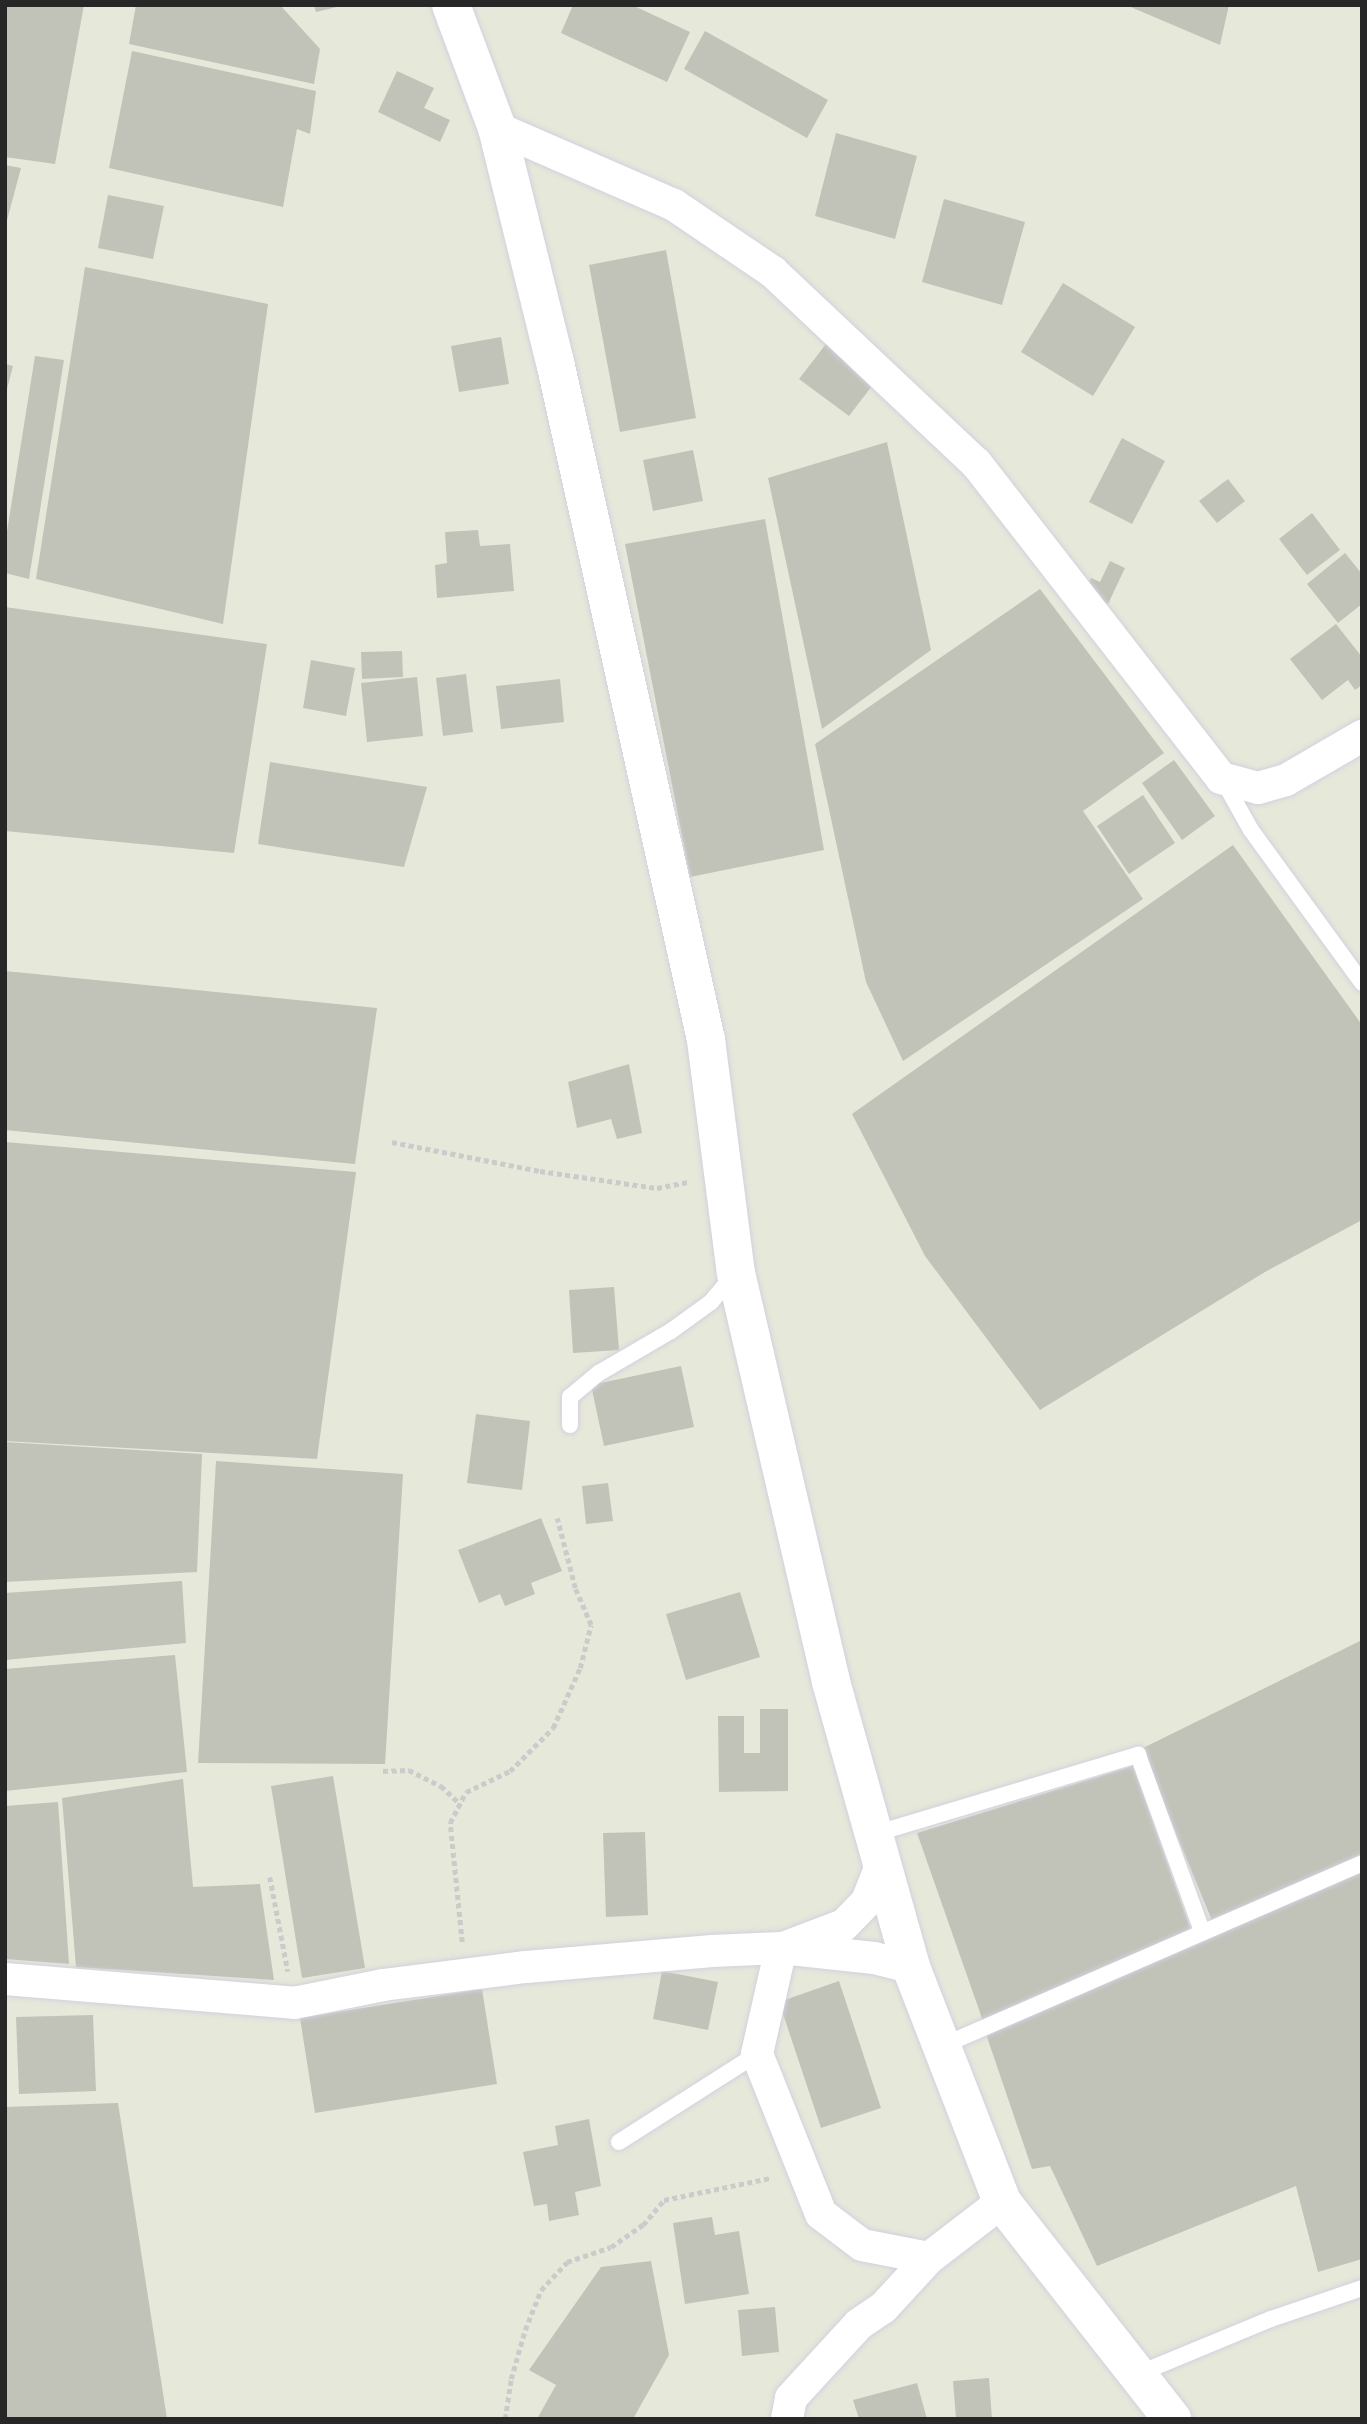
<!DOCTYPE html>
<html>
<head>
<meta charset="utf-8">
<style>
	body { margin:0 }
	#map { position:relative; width:1367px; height:2424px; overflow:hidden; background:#e6e8da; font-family:Roboto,sans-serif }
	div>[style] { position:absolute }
	.building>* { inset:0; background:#c1c3b9 }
	.path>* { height:4.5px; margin-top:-2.25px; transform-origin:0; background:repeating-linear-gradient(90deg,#cbcbcb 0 5px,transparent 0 8.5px) }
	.roads { filter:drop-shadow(0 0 2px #d5cfdf) drop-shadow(0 0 2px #d5cfdf) }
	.service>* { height:16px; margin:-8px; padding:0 8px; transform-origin:8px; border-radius:8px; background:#fff }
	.minor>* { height:32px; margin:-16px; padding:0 16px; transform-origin:16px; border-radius:16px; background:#fff }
	.tertiary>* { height:38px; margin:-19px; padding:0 19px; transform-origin:19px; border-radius:19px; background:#fff }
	span { translate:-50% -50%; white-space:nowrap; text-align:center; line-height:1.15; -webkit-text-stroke:7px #fff; paint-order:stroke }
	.frame { position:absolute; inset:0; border:7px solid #272727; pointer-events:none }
</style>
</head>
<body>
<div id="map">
	<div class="building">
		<i style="clip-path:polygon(5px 5px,84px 5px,55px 164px,5px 157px)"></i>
		<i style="clip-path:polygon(136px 5px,280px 5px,320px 49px,314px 84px,129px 44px)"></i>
		<i style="clip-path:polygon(314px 5px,341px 5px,341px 6px,316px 12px)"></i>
		<i style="clip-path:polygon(573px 5px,632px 5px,690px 32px,667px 82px,561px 33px)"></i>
		<i style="clip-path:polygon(1126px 5px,1229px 5px,1220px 45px)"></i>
		<i style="clip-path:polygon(705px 31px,828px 100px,807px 138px,684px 69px)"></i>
		<i style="clip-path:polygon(132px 51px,316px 91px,310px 134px,297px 129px,283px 207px,109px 168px)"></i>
		<i style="clip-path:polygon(397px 71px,434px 88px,424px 108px,450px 120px,440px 142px,378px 112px)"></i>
		<i style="clip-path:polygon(836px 133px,917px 156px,895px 239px,815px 216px)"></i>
		<i style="clip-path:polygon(5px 165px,21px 168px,6px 224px,5px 224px)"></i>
		<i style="clip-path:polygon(108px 195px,164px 206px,153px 259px,98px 248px)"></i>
		<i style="clip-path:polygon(944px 199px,1025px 222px,1002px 305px,922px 282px)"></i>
		<i style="clip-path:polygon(666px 250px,696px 418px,620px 432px,589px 265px)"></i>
		<i style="clip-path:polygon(85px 267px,268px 304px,223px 624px,36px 579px)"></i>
		<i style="clip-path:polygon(1063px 283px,1135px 327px,1093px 396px,1021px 352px)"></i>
		<i style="clip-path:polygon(501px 337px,509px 384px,459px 392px,451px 346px)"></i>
		<i style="clip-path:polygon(826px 344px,875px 382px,849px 416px,799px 379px)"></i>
		<i style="clip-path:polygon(35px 356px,64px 360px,29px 579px,5px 573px,5px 544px)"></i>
		<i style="clip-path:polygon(5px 364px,13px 366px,6px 393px,5px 393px)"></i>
		<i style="clip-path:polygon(1122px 438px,1165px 461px,1132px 524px,1089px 502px)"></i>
		<i style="clip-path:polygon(887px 442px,931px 650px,822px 729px,768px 478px)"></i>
		<i style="clip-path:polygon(693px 450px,703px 501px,653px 511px,643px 460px)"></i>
		<i style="clip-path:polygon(1228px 479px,1245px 501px,1217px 523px,1199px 501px)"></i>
		<i style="clip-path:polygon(1312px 513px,1340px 550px,1307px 575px,1279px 539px)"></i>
		<i style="clip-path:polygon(765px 519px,824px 850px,690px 877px,625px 544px)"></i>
		<i style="clip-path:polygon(478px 530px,480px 546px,510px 544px,514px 591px,437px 598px,435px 565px,447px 563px,445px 532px)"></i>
		<i style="clip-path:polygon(1345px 553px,1362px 574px,1362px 604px,1338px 623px,1307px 584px)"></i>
		<i style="clip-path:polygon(1110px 561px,1125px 568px,1108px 604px,1084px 593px,1091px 578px,1100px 582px)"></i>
		<i style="clip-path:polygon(1040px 589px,1164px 753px,1083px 811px,1143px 899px,903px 1061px,866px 982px,815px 744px)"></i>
		<i style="clip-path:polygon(5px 607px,267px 644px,234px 853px,5px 831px)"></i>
		<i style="clip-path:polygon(1336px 624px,1362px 657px,1362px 685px,1355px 690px,1348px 680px,1322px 700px,1290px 659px)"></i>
		<i style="clip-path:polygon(402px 651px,403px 677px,362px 679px,361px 652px)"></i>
		<i style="clip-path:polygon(311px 660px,355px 668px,346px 716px,303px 708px)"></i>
		<i style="clip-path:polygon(466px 674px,473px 732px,443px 736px,436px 678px)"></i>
		<i style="clip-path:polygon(417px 677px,423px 736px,367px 742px,361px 683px)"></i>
		<i style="clip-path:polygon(560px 679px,564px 722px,501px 729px,496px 686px)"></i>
		<i style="clip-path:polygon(1174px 760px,1215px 816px,1182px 840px,1142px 783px)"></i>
		<i style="clip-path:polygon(270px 762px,427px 787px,404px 867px,258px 844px)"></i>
		<i style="clip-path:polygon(1143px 795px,1175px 843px,1129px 874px,1097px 826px)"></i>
		<i style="clip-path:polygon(1233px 845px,1362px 1025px,1362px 1220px,1265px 1272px,1040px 1410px,925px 1256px,852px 1114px)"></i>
		<i style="clip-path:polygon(5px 971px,377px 1008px,355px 1164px,5px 1130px)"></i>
		<i style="clip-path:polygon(629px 1064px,642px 1133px,617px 1139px,611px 1119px,577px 1128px,568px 1082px)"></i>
		<i style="clip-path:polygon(5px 1142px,356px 1172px,317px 1459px,5px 1441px)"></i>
		<i style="clip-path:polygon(614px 1287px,619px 1350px,573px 1353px,569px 1290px)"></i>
		<i style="clip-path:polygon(681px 1366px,694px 1427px,604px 1446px,591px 1385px)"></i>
		<i style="clip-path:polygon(476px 1414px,530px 1421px,522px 1490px,467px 1483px)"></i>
		<i style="clip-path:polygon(5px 1442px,202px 1454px,197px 1572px,5px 1582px)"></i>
		<i style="clip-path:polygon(216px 1461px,403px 1474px,385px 1764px,198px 1763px)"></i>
		<i style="clip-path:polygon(608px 1483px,613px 1521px,586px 1524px,582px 1486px)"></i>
		<i style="clip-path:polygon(541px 1518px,562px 1571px,531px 1583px,535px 1594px,505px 1606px,500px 1594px,479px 1603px,458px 1550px)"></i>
		<i style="clip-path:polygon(182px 1581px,186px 1643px,5px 1660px,5px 1593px)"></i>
		<i style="clip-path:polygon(740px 1592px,760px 1657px,686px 1680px,666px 1614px)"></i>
		<i style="clip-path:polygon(1362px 1640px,1362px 1854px,1213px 1923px,1141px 1749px)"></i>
		<i style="clip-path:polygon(175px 1655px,187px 1772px,5px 1791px,5px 1669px)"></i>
		<i style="clip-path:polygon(760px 1709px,788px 1709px,788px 1791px,719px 1792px,718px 1716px,744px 1716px,744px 1753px,760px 1753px)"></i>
		<i style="clip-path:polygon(1133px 1766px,1192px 1933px,984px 2024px,917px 1833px)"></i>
		<i style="clip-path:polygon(333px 1776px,365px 1968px,302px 1978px,271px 1786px)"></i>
		<i style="clip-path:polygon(183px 1779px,193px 1887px,260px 1884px,274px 1980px,76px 1967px,62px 1798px)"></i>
		<i style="clip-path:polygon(58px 1802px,69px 1964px,5px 1959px,5px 1806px)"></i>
		<i style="clip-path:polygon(645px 1832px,648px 1915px,606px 1917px,603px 1833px)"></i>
		<i style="clip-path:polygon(1362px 1867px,1362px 2259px,1318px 2272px,1296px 2186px,1097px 2266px,1050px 2166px,1032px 2169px,986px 2034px)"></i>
		<i style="clip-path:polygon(662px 1971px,718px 1982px,708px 2030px,653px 2019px)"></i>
		<i style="clip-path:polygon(839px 1981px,881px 2108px,821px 2128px,779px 2002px)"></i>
		<i style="clip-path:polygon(482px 1989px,497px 2084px,315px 2113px,300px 2018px)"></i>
		<i style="clip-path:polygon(93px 2015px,96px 2091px,19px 2094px,16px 2017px)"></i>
		<i style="clip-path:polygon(118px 2103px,167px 2419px,5px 2419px,5px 2107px)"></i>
		<i style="clip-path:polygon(589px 2119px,601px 2186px,575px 2192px,579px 2215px,549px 2221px,547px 2204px,534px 2206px,523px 2152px,558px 2145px,555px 2126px)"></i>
		<i style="clip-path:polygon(712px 2217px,715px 2235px,739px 2231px,749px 2294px,685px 2304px,673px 2223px)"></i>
		<i style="clip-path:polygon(651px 2261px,669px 2355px,633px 2419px,537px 2419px,556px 2385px,529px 2370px,601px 2267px)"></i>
		<i style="clip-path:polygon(775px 2307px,779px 2352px,742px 2356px,738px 2310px)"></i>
		<i style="clip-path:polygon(989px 2378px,992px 2419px,956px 2419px,953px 2381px)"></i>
		<i style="clip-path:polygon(917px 2383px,927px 2419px,859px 2419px,853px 2400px)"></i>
	</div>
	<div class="path">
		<i style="left:392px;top:1142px;width:151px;rotate:11.1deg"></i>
		<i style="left:540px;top:1171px;width:118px;rotate:8.3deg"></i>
		<i style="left:657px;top:1188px;width:32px;rotate:-11deg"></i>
		<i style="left:383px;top:1771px;width:26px;rotate:-2deg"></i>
		<i style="left:409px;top:1770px;width:36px;rotate:27deg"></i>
		<i style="left:441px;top:1786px;width:26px;rotate:43deg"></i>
		<i style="left:270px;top:1877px;width:96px;rotate:79.2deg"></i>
		<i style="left:462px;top:1942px;width:120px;rotate:-95.8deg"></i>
		<i style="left:450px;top:1823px;width:35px;rotate:-63deg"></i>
		<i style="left:466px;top:1792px;width:49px;rotate:-25.5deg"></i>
		<i style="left:510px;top:1771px;width:61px;rotate:-45deg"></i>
		<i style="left:553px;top:1728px;width:66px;rotate:-65.8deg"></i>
		<i style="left:580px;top:1668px;width:44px;rotate:-75.7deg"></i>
		<i style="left:591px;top:1625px;width:40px;rotate:-113.4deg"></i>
		<i style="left:575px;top:1588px;width:72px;rotate:-104.4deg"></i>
		<i style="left:505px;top:2419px;width:40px;rotate:-81.5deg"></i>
		<i style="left:511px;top:2379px;width:51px;rotate:-74.1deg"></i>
		<i style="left:525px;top:2330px;width:43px;rotate:-68.2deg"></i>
		<i style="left:541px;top:2290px;width:38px;rotate:-47deg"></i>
		<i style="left:567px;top:2262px;width:46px;rotate:-18.8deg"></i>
		<i style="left:611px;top:2247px;width:39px;rotate:-35deg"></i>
		<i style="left:643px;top:2225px;width:33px;rotate:-50deg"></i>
		<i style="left:664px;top:2200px;width:108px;rotate:-11.7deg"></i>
	</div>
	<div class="roads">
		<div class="service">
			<i style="left:1223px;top:780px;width:57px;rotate:60.8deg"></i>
			<i style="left:1251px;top:830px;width:189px;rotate:54deg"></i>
			<i style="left:570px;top:1425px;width:28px;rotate:-90deg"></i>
			<i style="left:570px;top:1397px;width:38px;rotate:-40deg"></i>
			<i style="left:599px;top:1373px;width:83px;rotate:-30.3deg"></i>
			<i style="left:671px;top:1331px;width:49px;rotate:-35.9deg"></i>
			<i style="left:711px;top:1302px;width:34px;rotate:-50deg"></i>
			<i style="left:874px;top:1834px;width:276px;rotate:-16.7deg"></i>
			<i style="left:1138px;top:1755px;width:187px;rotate:70deg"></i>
			<i style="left:942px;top:2046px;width:458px;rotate:-23.5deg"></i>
			<i style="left:619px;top:2142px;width:164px;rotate:-32.5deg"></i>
			<i style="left:1138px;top:2374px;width:144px;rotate:-22.5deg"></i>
			<i style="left:1271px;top:2319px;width:96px;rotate:-18.8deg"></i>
		</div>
		<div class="minor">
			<i style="left:497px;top:128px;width:193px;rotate:23.5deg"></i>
			<i style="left:674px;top:205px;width:120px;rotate:34.1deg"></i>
			<i style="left:773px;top:272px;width:279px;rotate:43.3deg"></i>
			<i style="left:976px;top:463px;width:399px;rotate:52.1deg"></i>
			<i style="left:1221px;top:778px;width:38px;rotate:15deg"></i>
			<i style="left:1258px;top:788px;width:29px;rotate:-16deg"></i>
			<i style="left:1286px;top:780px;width:88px;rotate:-30.1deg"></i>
			<i style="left:786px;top:1947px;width:62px;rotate:-20.8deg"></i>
			<i style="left:844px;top:1925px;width:33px;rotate:-46deg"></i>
			<i style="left:867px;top:1901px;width:41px;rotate:-68.5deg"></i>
			<i style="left:781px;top:1948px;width:109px;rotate:102.8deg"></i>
			<i style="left:757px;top:2054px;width:172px;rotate:68.2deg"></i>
			<i style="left:821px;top:2214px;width:51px;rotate:37.1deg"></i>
			<i style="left:862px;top:2245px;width:68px;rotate:11deg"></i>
			<i style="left:5px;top:1979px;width:290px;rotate:4.7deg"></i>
			<i style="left:294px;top:2003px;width:91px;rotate:-11.4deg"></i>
			<i style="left:383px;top:1985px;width:144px;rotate:-7.2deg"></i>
			<i style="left:526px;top:1967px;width:187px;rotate:-4.9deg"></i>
			<i style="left:712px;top:1951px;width:69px;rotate:-2.5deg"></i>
			<i style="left:781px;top:1948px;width:94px;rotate:6.1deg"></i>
			<i style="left:874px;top:1958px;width:38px;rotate:14deg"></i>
			<i style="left:787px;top:2419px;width:21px;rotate:-79deg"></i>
			<i style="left:791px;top:2398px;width:100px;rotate:-47.4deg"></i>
			<i style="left:859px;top:2324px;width:29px;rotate:-34deg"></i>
			<i style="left:883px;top:2308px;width:68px;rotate:-47.4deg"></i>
			<i style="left:929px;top:2258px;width:92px;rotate:-37.5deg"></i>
		</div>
		<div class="tertiary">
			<i style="left:451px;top:5px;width:131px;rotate:69.5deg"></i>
			<i style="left:497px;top:128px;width:241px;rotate:76.1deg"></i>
			<i style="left:555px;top:362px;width:695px;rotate:77.44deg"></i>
			<i style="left:706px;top:1040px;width:235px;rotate:82.7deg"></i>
			<i style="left:736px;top:1273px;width:420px;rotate:76.9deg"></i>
			<i style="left:831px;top:1682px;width:296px;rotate:74.3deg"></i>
			<i style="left:911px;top:1967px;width:252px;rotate:68.8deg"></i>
			<i style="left:1002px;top:2202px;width:276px;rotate:51.9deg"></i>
		</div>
	</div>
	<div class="frame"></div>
</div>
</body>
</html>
